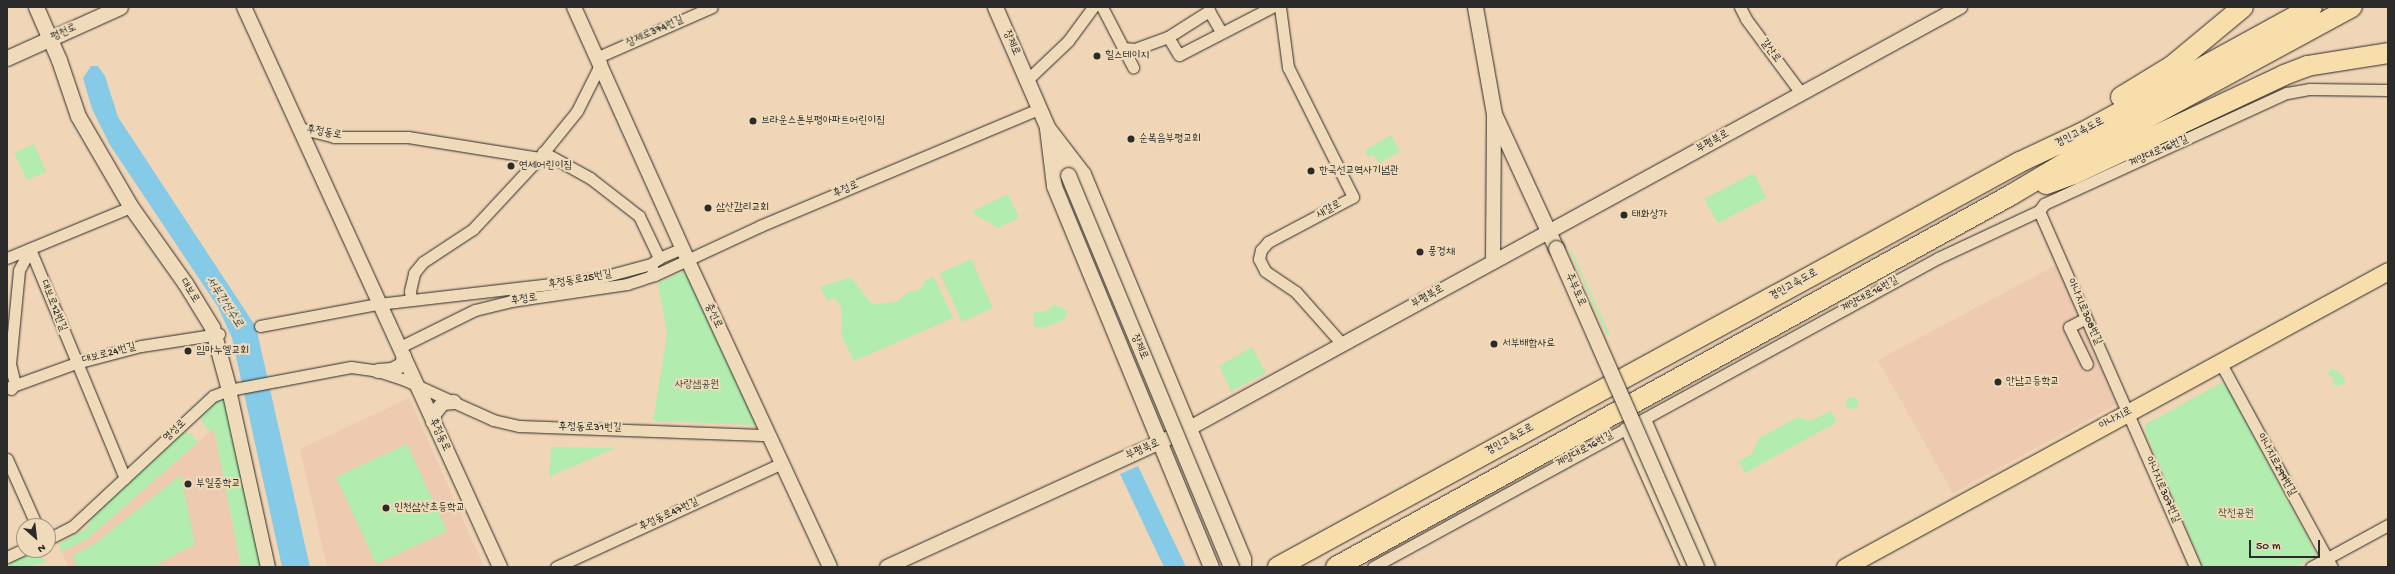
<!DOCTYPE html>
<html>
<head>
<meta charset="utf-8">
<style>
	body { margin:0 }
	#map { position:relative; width:2395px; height:574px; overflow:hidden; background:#f0d5b7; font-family:"Gochi Hand","Poor Story",sans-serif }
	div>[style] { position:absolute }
	.built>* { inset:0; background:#eecab1 }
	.green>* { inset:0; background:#b3ecaf }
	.round { border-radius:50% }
	.water>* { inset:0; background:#85cae6 }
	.roads { filter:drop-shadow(0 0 1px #2b2b2b) drop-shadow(0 0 1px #2b2b2b) }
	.minor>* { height:11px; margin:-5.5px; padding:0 5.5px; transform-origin:5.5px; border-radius:5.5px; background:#efdbb9 }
	.tertiary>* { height:14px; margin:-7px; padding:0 7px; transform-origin:7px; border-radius:7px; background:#efdbb9 }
	.secondary>* { height:15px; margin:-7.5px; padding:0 7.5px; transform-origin:7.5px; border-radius:7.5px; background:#efdbb9 }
	.primary>* { height:17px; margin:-8.5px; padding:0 8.5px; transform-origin:8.5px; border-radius:8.5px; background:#f8deab }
	.motorway>* { height:20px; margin:-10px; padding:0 10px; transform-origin:10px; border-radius:10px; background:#f8deab }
	.bridges { filter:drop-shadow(0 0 1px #2b2b2b) drop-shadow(0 0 1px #2b2b2b) }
	.secondary-bridge>* { height:15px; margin:-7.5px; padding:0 7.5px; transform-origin:7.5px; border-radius:7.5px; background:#efdbb9 }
	.dots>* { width:11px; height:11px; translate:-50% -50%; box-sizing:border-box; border:2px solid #efdbb9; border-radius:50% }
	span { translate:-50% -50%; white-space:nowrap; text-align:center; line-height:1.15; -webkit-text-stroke:4px #efdbb9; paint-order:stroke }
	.street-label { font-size:11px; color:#2b2b2b }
	.poi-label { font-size:11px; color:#2b2b2b }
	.left { translate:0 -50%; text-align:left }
	.park-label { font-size:11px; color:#3f483f }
	.water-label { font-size:12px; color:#3d4b50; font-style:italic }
	.frame { position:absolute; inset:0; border:8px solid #2b2b2b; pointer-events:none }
	.north { position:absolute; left:16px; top:518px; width:40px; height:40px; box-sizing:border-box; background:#efdbb9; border:1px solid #a19580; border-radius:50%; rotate:152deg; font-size:11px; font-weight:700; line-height:16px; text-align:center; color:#2b2b2b }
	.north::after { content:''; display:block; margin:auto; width:14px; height:18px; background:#2b2b2b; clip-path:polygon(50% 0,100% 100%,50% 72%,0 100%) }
	.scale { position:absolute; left:2249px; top:540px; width:71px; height:18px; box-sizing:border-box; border:2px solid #2b2b2b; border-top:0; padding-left:5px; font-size:12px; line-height:14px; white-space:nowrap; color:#2b2b2b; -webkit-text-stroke:3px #efdbb9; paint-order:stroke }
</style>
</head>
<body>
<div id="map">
	<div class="built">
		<i style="clip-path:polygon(2056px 265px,2117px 404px,1953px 493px,1878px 360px)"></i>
		<i style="clip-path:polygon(409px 398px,484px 567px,327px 567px,300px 449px)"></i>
		<i style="clip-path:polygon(214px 428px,241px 567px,69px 567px,61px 552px,87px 539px)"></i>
	</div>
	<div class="green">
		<i style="clip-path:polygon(1391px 135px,1400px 152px,1379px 163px,1374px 155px,1368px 157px,1365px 150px)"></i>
		<i style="clip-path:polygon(34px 144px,46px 172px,27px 180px,14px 153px)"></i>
		<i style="clip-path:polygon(1754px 173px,1766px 198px,1718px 223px,1704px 199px)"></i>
		<i style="clip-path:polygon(1008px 194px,1019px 218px,998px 228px,971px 212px)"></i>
		<i style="clip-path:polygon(1569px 249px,1571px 249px,1610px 335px,1607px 335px)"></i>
		<i style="clip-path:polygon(971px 259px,993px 308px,962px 322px,940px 273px)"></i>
		<i style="clip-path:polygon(686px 270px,757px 425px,653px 421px,667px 334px,658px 283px)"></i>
		<i style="clip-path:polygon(851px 277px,872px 304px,896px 302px,908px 292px,919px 290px,926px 280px,934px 277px,953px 318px,854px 361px,841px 335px,842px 309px,836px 298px,828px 301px,820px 287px)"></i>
		<i style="clip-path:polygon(1054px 304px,1068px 311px,1063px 320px,1044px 328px,1033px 326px,1034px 312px,1046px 311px)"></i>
		<i style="clip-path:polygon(1252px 347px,1266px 373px,1231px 391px,1219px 366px)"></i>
		<i style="clip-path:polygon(2333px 368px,2344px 377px,2345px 383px,2340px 386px,2334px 385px,2334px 378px,2327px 374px)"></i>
		<i style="clip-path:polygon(2221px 383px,2226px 385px,2317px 555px,2295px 567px,2203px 567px,2145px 432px,2146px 424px)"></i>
		<i class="round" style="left:1846px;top:397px;width:12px;height:12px"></i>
		<i style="clip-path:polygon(220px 398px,229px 399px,263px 567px,241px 567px,214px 429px,210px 432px,201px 420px,202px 414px)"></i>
		<i style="clip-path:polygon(1831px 411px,1837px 422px,1745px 473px,1739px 461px,1752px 454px,1759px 438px,1798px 417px,1810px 421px)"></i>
		<i style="clip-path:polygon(181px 432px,190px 433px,198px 442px,87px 539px,61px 552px,59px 544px,87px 528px,95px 513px)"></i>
		<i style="clip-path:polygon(407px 444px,447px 531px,376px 564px,336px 477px)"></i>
		<i style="clip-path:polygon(551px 447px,615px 448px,549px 477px)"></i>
		<i style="clip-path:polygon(181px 475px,195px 544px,152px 567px,78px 567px,72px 556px,93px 545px)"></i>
		<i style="clip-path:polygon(30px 554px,41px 554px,46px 562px,26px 567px,7px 567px,7px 564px)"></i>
	</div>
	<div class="water">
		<i style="clip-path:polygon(91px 66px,98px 66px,105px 76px,118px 117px,256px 327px,310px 567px,282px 567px,232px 338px,218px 307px,110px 145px,92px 109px,83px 78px)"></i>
		<i style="clip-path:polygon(1138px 466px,1186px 567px,1164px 567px,1120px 474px)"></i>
	</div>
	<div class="roads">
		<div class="minor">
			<i style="left:1102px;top:7px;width:68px;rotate:62.7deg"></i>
			<i style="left:1280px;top:7px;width:61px;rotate:82.4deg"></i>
			<i style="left:1288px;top:67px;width:145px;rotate:63.4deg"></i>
			<i style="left:1353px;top:197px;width:96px;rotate:152.1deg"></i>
			<i style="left:1268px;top:242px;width:11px;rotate:131deg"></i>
			<i style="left:1261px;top:250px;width:9px;rotate:103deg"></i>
			<i style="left:1259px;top:259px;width:13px;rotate:63deg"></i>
			<i style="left:1265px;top:271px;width:37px;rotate:34deg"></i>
			<i style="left:1296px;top:292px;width:69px;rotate:48.5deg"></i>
			<i style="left:1740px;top:7px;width:13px;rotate:63deg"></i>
			<i style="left:1746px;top:19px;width:92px;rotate:53.4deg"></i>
			<i style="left:1168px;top:37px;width:49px;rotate:-32.4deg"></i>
			<i style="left:1209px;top:11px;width:20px;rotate:60deg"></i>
			<i style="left:1123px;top:48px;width:12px;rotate:5deg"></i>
			<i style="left:1135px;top:49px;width:35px;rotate:-20deg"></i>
			<i style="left:1168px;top:37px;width:21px;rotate:59deg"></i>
			<i style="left:1179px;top:55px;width:105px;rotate:-27.3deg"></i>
			<i style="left:598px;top:57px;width:124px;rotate:-23.7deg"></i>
			<i style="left:1027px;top:80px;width:57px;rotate:-43.6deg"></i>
			<i style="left:1068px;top:41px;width:42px;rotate:-53.7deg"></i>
			<i style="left:299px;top:128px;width:36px;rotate:14deg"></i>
			<i style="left:334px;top:137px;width:74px"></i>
			<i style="left:408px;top:137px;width:133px;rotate:9.1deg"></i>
			<i style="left:543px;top:152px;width:54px;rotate:29deg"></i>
			<i style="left:590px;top:178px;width:62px;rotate:37.8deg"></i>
			<i style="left:639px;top:216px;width:47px;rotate:64.5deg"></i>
			<i style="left:659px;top:258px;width:10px;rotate:143deg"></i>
			<i style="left:651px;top:264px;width:7px;rotate:74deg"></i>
			<i style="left:2039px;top:211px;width:389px;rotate:66.3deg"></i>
			<i style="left:30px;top:249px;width:248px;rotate:67.5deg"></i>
			<i style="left:7px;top:258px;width:134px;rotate:-22.4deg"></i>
			<i style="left:659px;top:258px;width:25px;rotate:-23deg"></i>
			<i style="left:411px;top:300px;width:9px;rotate:-96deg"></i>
			<i style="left:410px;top:291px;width:18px;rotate:-77deg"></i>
			<i style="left:414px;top:273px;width:14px;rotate:-51deg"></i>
			<i style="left:423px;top:262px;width:60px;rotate:-33.4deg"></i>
			<i style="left:473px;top:229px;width:97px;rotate:-47.1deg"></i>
			<i style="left:539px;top:158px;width:60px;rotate:-51deg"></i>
			<i style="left:577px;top:111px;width:54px;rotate:-63.4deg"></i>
			<i style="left:2086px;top:318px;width:19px;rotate:152deg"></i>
			<i style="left:2069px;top:327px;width:41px;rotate:64.1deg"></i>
			<i style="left:260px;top:326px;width:120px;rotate:-10.6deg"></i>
			<i style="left:378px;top:304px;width:218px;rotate:-6.6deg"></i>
			<i style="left:595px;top:279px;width:58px;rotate:-15deg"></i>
			<i style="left:400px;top:347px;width:84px;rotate:-26.3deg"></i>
			<i style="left:475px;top:310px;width:37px;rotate:-14deg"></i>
			<i style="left:511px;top:301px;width:117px;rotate:-8.3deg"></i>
			<i style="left:627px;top:284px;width:29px;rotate:-18deg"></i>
			<i style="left:655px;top:275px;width:116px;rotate:-25deg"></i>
			<i style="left:760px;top:226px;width:303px;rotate:-22.8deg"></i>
			<i style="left:2220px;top:362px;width:234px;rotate:61.4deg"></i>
			<i style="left:7px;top:388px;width:73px;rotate:-19.9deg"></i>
			<i style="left:76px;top:363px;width:67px;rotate:-14.7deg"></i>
			<i style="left:141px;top:346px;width:79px;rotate:-8.7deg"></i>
			<i style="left:11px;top:389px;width:6px;rotate:-51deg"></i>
			<i style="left:15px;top:384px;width:21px;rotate:-104deg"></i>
			<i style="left:10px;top:364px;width:94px;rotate:-84.5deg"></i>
			<i style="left:19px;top:270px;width:24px;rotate:-62deg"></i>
			<i style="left:1645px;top:419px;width:161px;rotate:66.6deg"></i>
			<i style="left:1625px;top:428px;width:152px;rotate:66deg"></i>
			<i style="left:7px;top:459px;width:73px;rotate:65.9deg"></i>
			<i style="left:48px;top:539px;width:27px;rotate:-27deg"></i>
			<i style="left:72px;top:527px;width:192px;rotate:-42.9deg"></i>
			<i style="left:213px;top:396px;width:17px;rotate:-21deg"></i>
			<i style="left:229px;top:390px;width:124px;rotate:-10.7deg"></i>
			<i style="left:351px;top:367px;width:27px;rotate:8deg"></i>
			<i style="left:378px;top:371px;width:28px;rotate:18deg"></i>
			<i style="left:405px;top:380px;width:97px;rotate:24.4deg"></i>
			<i style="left:493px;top:420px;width:27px;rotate:13deg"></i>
			<i style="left:519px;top:426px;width:250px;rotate:2.1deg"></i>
			<i style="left:7px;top:557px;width:19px;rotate:-25deg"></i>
			<i style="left:556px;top:567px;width:249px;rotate:-24.7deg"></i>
			<i style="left:1373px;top:567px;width:644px;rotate:-28.67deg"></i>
			<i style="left:1938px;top:258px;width:111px;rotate:-25deg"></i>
			<i style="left:2039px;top:211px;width:9px;rotate:-54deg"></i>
			<i style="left:2044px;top:204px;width:267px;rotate:-24.6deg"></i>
			<i style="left:2287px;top:93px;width:22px;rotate:-10deg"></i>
			<i style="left:2309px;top:89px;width:79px;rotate:0.7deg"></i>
			<i style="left:2311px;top:567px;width:88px;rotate:-28.6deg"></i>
		</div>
		<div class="tertiary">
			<i style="left:244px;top:7px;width:616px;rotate:65.43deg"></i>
			<i style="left:574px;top:7px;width:278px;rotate:65.8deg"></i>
			<i style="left:688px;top:261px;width:337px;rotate:65.1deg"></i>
			<i style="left:1493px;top:262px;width:148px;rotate:-89.6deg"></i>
			<i style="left:378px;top:371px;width:14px;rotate:-4deg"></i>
			<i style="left:392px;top:370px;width:11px;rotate:-27deg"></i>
			<i style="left:402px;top:365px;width:9px;rotate:-77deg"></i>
			<i style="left:229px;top:390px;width:181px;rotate:77.6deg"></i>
			<i style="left:433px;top:422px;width:8px;rotate:-83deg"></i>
			<i style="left:434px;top:414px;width:14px;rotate:-51deg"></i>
			<i style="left:443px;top:403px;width:11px;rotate:-5deg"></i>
			<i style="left:887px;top:567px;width:331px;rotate:-24.6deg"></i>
			<i style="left:1188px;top:429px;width:880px;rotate:-28.66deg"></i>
		</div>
		<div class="secondary">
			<i style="left:36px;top:7px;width:58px;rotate:66.5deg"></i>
			<i style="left:59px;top:60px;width:59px;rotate:71.3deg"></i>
			<i style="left:78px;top:116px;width:105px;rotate:59.8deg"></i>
			<i style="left:131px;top:207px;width:93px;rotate:54.6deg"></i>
			<i style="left:185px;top:283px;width:52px;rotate:58.5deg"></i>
			<i style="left:212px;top:327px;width:65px;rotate:74.9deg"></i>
			<i style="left:995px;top:7px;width:183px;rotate:66.5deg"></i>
			<i style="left:1475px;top:7px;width:109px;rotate:79.9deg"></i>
			<i style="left:1494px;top:114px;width:148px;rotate:65.2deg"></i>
			<i style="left:7px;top:58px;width:124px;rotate:-24.3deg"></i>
			<i style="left:1047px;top:127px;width:59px;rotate:52.5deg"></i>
			<i style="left:1083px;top:174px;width:417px;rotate:67.4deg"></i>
			<i style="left:1243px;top:559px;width:8px;rotate:90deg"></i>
			<i style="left:1047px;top:128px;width:58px;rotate:83.1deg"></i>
			<i style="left:1054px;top:186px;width:412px;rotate:67.6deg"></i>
		</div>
		<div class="primary">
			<i style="left:1845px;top:567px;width:618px;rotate:-28.6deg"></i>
		</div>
		<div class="motorway">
			<i style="left:2121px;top:97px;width:60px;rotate:-31.3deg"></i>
			<i style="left:2172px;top:66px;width:92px;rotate:-39.7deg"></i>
			<i style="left:2046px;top:184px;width:30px;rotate:-20deg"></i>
			<i style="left:2074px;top:174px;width:232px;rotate:-25.2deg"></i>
			<i style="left:2284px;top:75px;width:25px;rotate:-21deg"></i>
			<i style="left:2307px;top:66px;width:82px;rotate:-9.1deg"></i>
			<i style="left:1278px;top:567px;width:845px;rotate:-28.63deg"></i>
			<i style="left:2020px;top:162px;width:68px;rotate:-25.1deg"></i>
			<i style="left:2082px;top:133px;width:262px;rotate:-28.7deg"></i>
			<i style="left:1336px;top:567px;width:771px;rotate:-28.86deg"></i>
			<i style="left:2011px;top:195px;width:66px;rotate:-30.8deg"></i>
			<i style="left:2068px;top:161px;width:323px;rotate:-28.5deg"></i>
		</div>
	</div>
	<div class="bridges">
		<div class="secondary-bridge">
			<i style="left:1068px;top:175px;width:425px;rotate:67.4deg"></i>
			<i style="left:1556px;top:248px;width:348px;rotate:66.3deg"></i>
		</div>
	</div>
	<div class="dots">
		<i style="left:1097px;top:56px;background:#2b2b2b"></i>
		<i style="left:753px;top:121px;background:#2b2b2b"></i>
		<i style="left:1131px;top:139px;background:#2b2b2b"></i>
		<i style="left:511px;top:166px;background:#2b2b2b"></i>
		<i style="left:1311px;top:171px;background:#2b2b2b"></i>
		<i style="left:708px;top:208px;background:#2b2b2b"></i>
		<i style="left:1624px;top:215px;background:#2b2b2b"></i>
		<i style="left:1420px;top:252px;background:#2b2b2b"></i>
		<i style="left:1494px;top:344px;background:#2b2b2b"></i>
		<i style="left:188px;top:351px;background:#2b2b2b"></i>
		<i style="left:1998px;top:382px;background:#2b2b2b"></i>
		<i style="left:188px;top:484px;background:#2b2b2b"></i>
		<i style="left:386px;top:508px;background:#2b2b2b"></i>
	</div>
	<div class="street-label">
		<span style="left:655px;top:32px;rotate:-24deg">장제로374번길</span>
		<span style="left:64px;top:33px;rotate:-24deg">평천로</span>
		<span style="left:1011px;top:43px;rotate:67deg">장제로</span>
		<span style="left:1770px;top:51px;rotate:53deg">갈산로</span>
		<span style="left:324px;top:133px;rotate:10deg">후정동로</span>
		<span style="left:2080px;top:133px;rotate:-27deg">경인고속도로</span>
		<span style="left:1713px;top:142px;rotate:-29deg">부평북로</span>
		<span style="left:2159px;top:152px;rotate:-24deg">계양대로16번길</span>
		<span style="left:846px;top:190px;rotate:-23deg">후정로</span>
		<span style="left:1329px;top:210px;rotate:-28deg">새갈로</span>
		<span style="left:580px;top:280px;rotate:-10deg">후정동로25번길</span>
		<span style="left:1794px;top:285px;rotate:-29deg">경인고속도로</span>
		<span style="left:1575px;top:290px;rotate:66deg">주부토로</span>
		<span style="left:189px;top:291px;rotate:58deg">대보로</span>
		<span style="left:1870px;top:295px;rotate:-29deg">계양대로16번길</span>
		<span style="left:1428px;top:297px;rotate:-29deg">부평북로</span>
		<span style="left:524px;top:300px;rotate:-9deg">후정로</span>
		<span style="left:53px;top:306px;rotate:68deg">대보로12번길</span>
		<span style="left:2084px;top:312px;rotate:66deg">아나지로308번길</span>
		<span style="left:713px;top:316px;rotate:65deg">충선로</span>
		<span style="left:1139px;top:347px;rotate:67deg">장제로</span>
		<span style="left:109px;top:354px;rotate:-15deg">대보로24번길</span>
		<span style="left:2116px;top:419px;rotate:-28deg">아나지로</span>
		<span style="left:590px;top:428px;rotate:1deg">후정동로31번길</span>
		<span style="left:175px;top:431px;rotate:-43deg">영성로</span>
		<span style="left:439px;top:435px;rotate:65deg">후정동로</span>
		<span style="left:1510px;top:440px;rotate:-29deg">경인고속도로</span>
		<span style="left:1143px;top:450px;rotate:-23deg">부평북로</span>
		<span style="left:1585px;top:450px;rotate:-29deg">계양대로16번길</span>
		<span style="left:2276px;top:465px;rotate:61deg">아나지로299번길</span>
		<span style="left:2162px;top:490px;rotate:66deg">아나지로307번길</span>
		<span style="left:669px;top:515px;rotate:-25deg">후정동로47번길</span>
	</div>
	<div class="poi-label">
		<span class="left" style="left:1105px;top:56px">힐스테이지</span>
		<span class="left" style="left:761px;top:121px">브라운스톤부평아파트어린이집</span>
		<span class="left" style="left:1139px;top:139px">순복음부평교회</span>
		<span class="left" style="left:519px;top:166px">연세어린이집</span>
		<span class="left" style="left:1319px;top:171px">한국선교역사기념관</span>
		<span class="left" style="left:716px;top:208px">삼산감리교회</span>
		<span class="left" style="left:1632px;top:215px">태화상가</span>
		<span class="left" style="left:1428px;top:252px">풍경채</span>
		<span class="left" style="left:1502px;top:344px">서부배합사료</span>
		<span class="left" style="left:196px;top:351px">임마누엘교회</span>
		<span class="left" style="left:2006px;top:382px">안남고등학교</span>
		<span class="left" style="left:196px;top:484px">부일중학교</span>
		<span class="left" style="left:394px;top:508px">인천삼산초등학교</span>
	</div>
	<div class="park-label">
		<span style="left:697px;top:385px">사랑샘공원</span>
		<span style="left:2236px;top:514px">작전공원</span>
	</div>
	<div class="water-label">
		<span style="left:223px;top:303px;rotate:57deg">서부간선수로</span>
	</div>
	<div class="frame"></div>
	<div class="north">N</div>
	<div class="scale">50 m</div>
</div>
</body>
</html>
